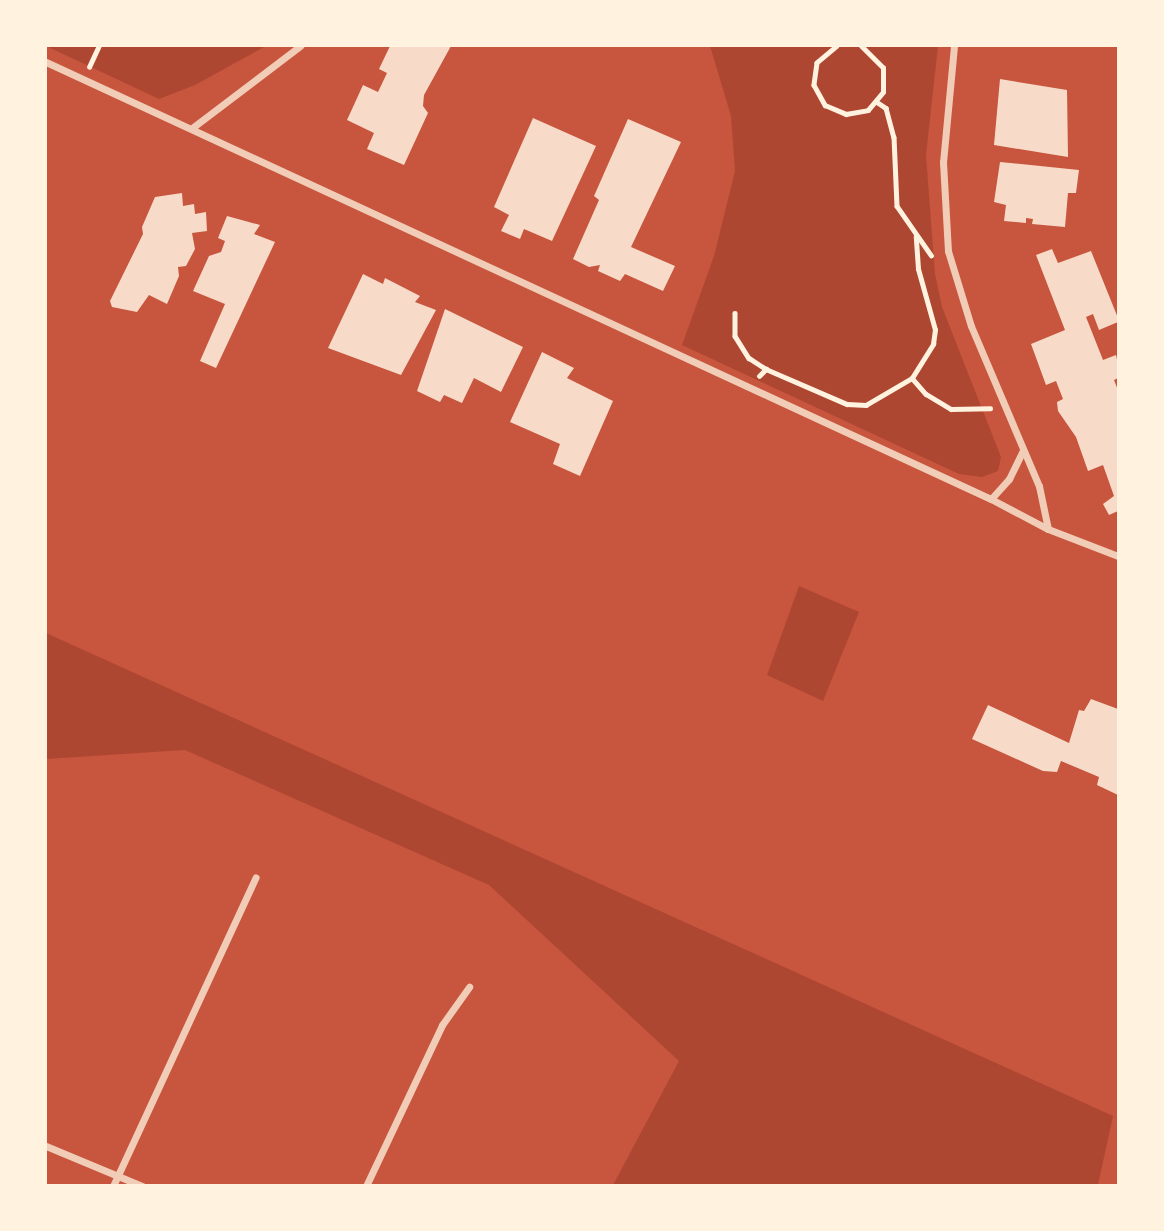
<!DOCTYPE html>
<html>
<head>
<meta charset="utf-8">
<style>
	body { margin:0 }
	#map { position:relative; width:1164px; height:1231px; overflow:hidden; background:#c8553d; font-family:Manrope,sans-serif }
	div>[style] { position:absolute }
	.green>* { inset:0; background:#ae4732 }
	.building>* { inset:0; background:#f7dbc8 }
	.path>* { height:4.5px; margin:-2.25px; padding:0 2.25px; transform-origin:2.25px; border-radius:2.25px; background:#fff3e0 }
	.minor>* { height:7px; margin:-3.5px; padding:0 3.5px; transform-origin:3.5px; border-radius:3.5px; background:#f1ccb7 }
	span { translate:-50% -50%; white-space:nowrap; text-align:center; line-height:1.15; -webkit-text-stroke:7px #fff3e0; paint-order:stroke }
	.frame { position:absolute; inset:0; border:47px solid #fff3e0; pointer-events:none }
</style>
</head>
<body>
<div id="map">
	<div class="green">
		<i style="clip-path:polygon(46px 46px,266px 46px,195px 85px,159px 99px)"></i>
		<i style="clip-path:polygon(710px 46px,938px 46px,926px 155px,935px 274px,942px 307px,1001px 457px,998px 471px,982px 477px,959px 474px,682px 345px,714px 256px,735px 171px,731px 116px)"></i>
		<i style="clip-path:polygon(799px 586px,859px 612px,823px 701px,767px 675px)"></i>
		<i style="clip-path:polygon(46px 633px,1113px 1116px,1098px 1185px,613px 1185px,679px 1061px,489px 885px,185px 750px,46px 759px)"></i>
	</div>
	<div class="building">
		<i style="clip-path:polygon(390px 46px,451px 46px,424px 95px,423px 106px,428px 113px,404px 165px,367px 149px,374px 133px,347px 120px,363px 85px,378px 92px,387px 73px,379px 69px)"></i>
		<i style="clip-path:polygon(1000px 79px,1067px 90px,1068px 157px,994px 145px)"></i>
		<i style="clip-path:polygon(533px 118px,596px 146px,552px 241px,524px 229px,520px 239px,501px 231px,509px 215px,494px 207px)"></i>
		<i style="clip-path:polygon(628px 119px,681px 142px,631px 247px,675px 266px,663px 291px,625px 274px,620px 281px,598px 271px,600px 265px,589px 267px,573px 259px,599px 200px,594px 196px)"></i>
		<i style="clip-path:polygon(1000px 162px,1079px 170px,1076px 193px,1068px 193px,1065px 227px,1032px 224px,1033px 219px,1026px 218px,1026px 223px,1004px 221px,1006px 205px,994px 202px)"></i>
		<i style="clip-path:polygon(182px 193px,183px 206px,194px 204px,195px 214px,206px 212px,207px 231px,192px 233px,195px 249px,186px 266px,178px 267px,179px 276px,167px 304px,149px 295px,137px 312px,112px 307px,110px 301px,143px 234px,142px 227px,155px 197px)"></i>
		<i style="clip-path:polygon(227px 216px,260px 225px,254px 234px,275px 242px,216px 368px,200px 361px,225px 304px,193px 291px,209px 256px,221px 252px,225px 241px,218px 238px)"></i>
		<i style="clip-path:polygon(1052px 249px,1058px 263px,1091px 251px,1118px 318px,1118px 322px,1099px 330px,1093px 314px,1086px 317px,1103px 360px,1116px 355px,1118px 364px,1118px 378px,1114px 380px,1118px 390px,1118px 511px,1109px 515px,1103px 504px,1114px 496px,1103px 465px,1088px 471px,1076px 437px,1058px 411px,1057px 402px,1063px 399px,1056px 381px,1046px 385px,1031px 344px,1065px 330px,1036px 255px)"></i>
		<i style="clip-path:polygon(363px 274px,383px 284px,385px 278px,420px 296px,415px 302px,436px 310px,401px 375px,328px 348px)"></i>
		<i style="clip-path:polygon(445px 309px,523px 347px,501px 392px,474px 378px,462px 403px,444px 395px,440px 402px,417px 391px)"></i>
		<i style="clip-path:polygon(542px 352px,574px 368px,567px 378px,613px 401px,580px 476px,553px 464px,560px 444px,510px 422px)"></i>
		<i style="clip-path:polygon(1091px 699px,1118px 709px,1118px 795px,1097px 785px,1099px 777px,1061px 761px,1057px 772px,1043px 771px,972px 739px,988px 705px,1069px 743px,1079px 710px,1084px 711px)"></i>
	</div>
	<div class="path">
		<i style="left:837px;top:46px;width:26px;rotate:140deg"></i>
		<i style="left:817px;top:63px;width:22px;rotate:98deg"></i>
		<i style="left:814px;top:85px;width:23px;rotate:61deg"></i>
		<i style="left:825px;top:105px;width:23px;rotate:23deg"></i>
		<i style="left:846px;top:114px;width:22px;rotate:-10deg"></i>
		<i style="left:868px;top:110px;width:23px;rotate:-50deg"></i>
		<i style="left:883px;top:92px;width:24px;rotate:-90deg"></i>
		<i style="left:883px;top:68px;width:31px;rotate:-135deg"></i>
		<i style="left:89px;top:67px;width:23px;rotate:-65deg"></i>
		<i style="left:877px;top:102px;width:11px;rotate:34deg"></i>
		<i style="left:886px;top:108px;width:30px;rotate:75deg"></i>
		<i style="left:894px;top:137px;width:69px;rotate:87.5deg"></i>
		<i style="left:897px;top:206px;width:60px;rotate:55.2deg"></i>
		<i style="left:735px;top:313px;width:23px;rotate:90deg"></i>
		<i style="left:735px;top:336px;width:26px;rotate:58deg"></i>
		<i style="left:749px;top:358px;width:20px;rotate:33deg"></i>
		<i style="left:759px;top:376px;width:10px;rotate:-45deg"></i>
		<i style="left:766px;top:369px;width:88px;rotate:23.4deg"></i>
		<i style="left:847px;top:404px;width:19px;rotate:3deg"></i>
		<i style="left:866px;top:405px;width:53px;rotate:-30.4deg"></i>
		<i style="left:912px;top:378px;width:21px;rotate:49deg"></i>
		<i style="left:926px;top:394px;width:29px;rotate:31deg"></i>
		<i style="left:951px;top:409px;width:39px;rotate:-1deg"></i>
		<i style="left:912px;top:378px;width:40px;rotate:-58deg"></i>
		<i style="left:933px;top:344px;width:14px;rotate:-82deg"></i>
		<i style="left:935px;top:330px;width:63px;rotate:-105.6deg"></i>
		<i style="left:918px;top:269px;width:32px;rotate:-94deg"></i>
	</div>
	<div class="minor">
		<i style="left:954px;top:46px;width:117px;rotate:95.4deg"></i>
		<i style="left:943px;top:162px;width:89px;rotate:86.8deg"></i>
		<i style="left:948px;top:251px;width:78px;rotate:73deg"></i>
		<i style="left:971px;top:326px;width:174px;rotate:67deg"></i>
		<i style="left:1039px;top:486px;width:44px;rotate:78.2deg"></i>
		<i style="left:46px;top:62px;width:1041px;rotate:24.82deg"></i>
		<i style="left:991px;top:499px;width:64px;rotate:27.8deg"></i>
		<i style="left:1048px;top:529px;width:75px;rotate:21.1deg"></i>
		<i style="left:192px;top:128px;width:136px;rotate:-37.2deg"></i>
		<i style="left:991px;top:499px;width:27px;rotate:-48deg"></i>
		<i style="left:1009px;top:479px;width:32px;rotate:-64deg"></i>
		<i style="left:46px;top:1146px;width:104px;rotate:22.6deg"></i>
		<i style="left:113px;top:1186px;width:340px;rotate:-65.2deg"></i>
		<i style="left:366px;top:1186px;width:178px;rotate:-64.7deg"></i>
		<i style="left:442px;top:1025px;width:47px;rotate:-54.6deg"></i>
	</div>
	<div class="frame"></div>
</div>
</body>
</html>
